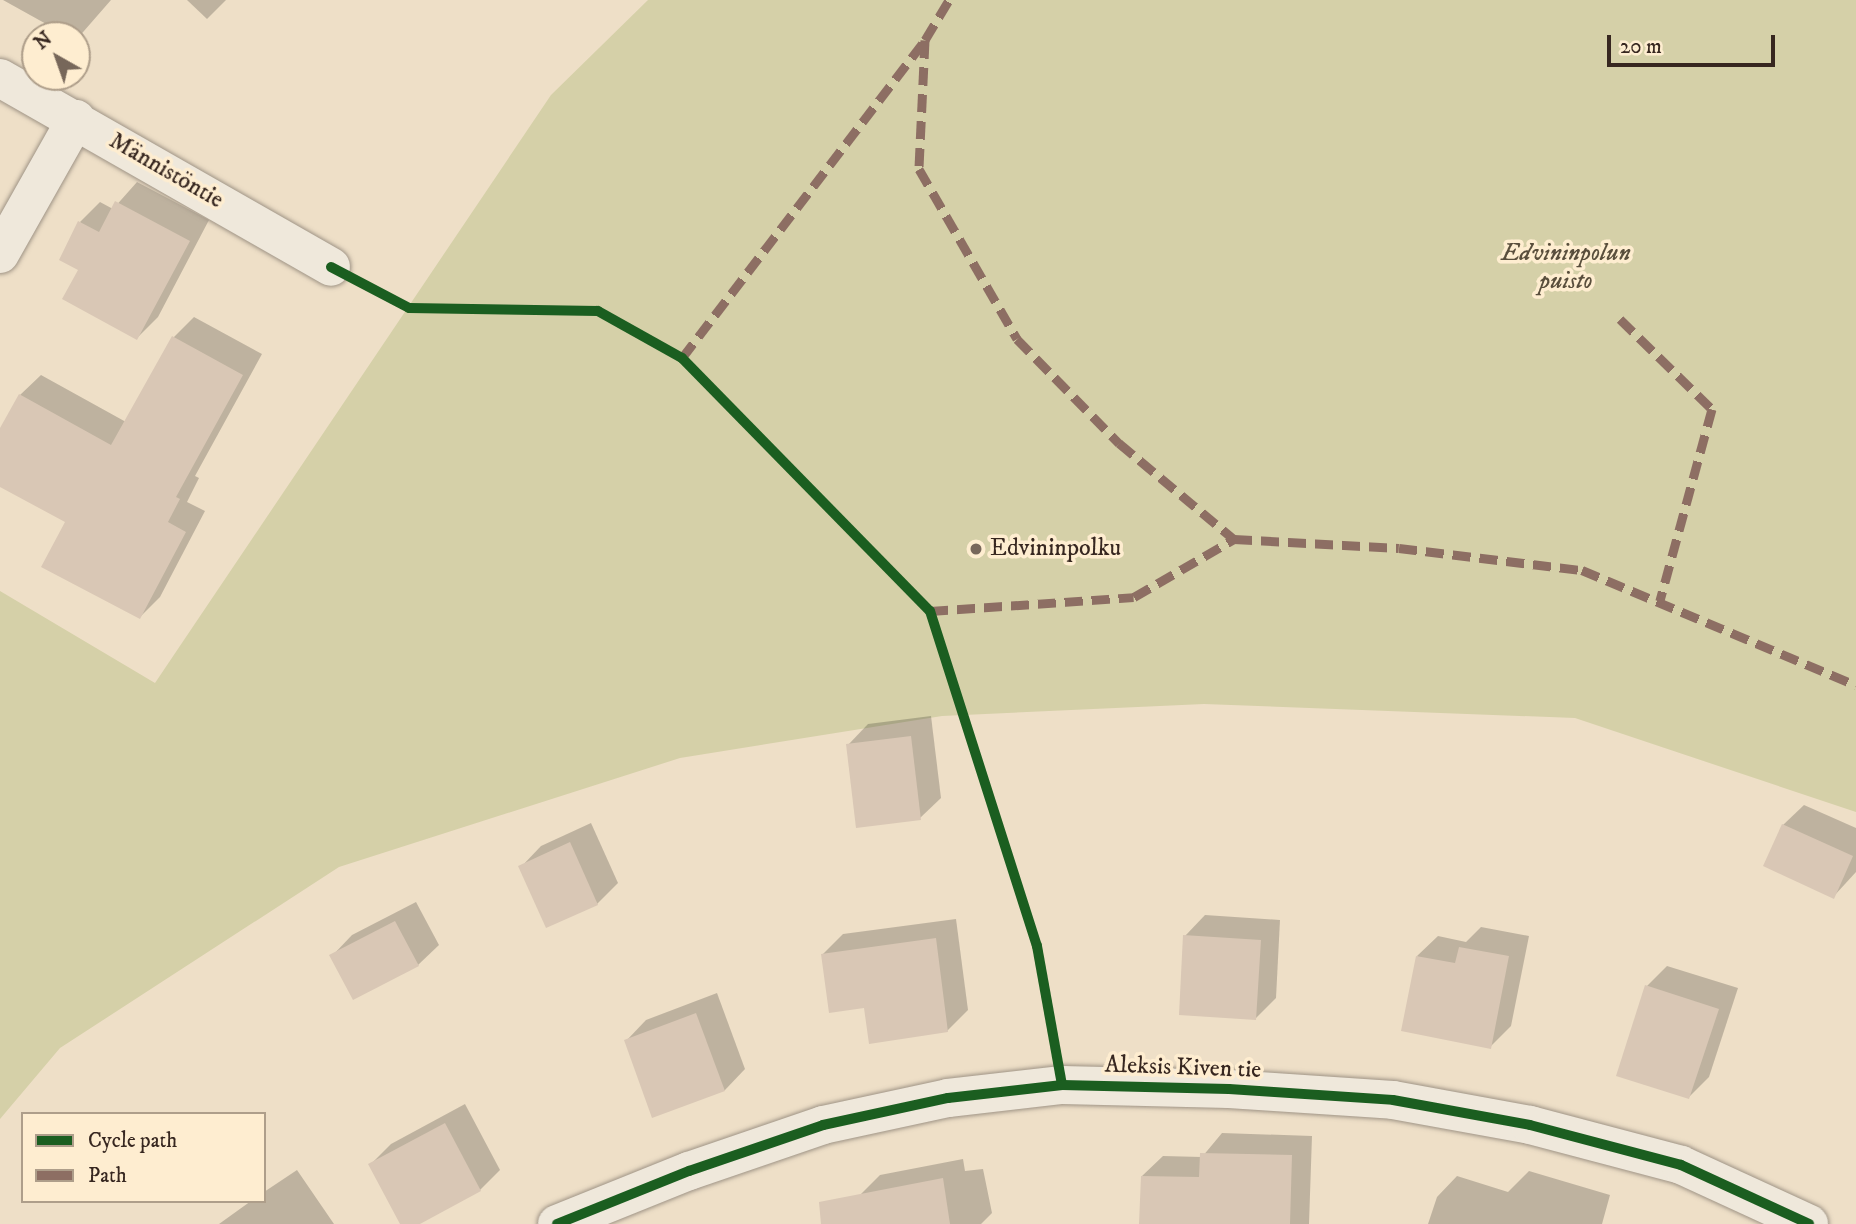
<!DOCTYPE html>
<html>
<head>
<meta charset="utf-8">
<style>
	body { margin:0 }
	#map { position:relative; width:1856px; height:1224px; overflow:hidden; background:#eedfc7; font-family:"IM FELL DW Pica",serif }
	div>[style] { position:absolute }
	.green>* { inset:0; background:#d5d0a8 }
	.shadow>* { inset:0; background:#0003 }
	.building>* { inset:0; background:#d9c7b5 }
	.roads { filter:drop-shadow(0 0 2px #9f9486) drop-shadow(0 0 2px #9f9486) }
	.street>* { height:38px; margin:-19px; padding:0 19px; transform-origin:19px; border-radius:19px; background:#efe8db }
	.quiet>* { height:9px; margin-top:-4.5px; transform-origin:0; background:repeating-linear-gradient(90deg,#8d6e63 0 18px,transparent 0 27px) }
	.cycleway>* { height:10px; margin:-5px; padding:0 5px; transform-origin:5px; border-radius:5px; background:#1b5e20 }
	.dots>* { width:19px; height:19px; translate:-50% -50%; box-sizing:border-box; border:4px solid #feedd0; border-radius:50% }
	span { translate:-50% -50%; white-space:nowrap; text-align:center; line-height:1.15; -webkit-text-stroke:7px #feedd0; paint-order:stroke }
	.street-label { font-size:24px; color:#372720 }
	.park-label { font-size:24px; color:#594e3c; font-style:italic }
	.poi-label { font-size:24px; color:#372720 }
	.left { translate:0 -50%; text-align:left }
	.legend { position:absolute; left:21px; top:1112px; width:245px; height:91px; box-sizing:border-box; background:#feedd0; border:2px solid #ae9e8a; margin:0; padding:9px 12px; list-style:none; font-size:21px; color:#372720 }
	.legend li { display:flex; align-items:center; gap:14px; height:35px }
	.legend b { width:35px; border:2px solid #ae9e8a }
	.north { position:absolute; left:21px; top:21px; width:70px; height:70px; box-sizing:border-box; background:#feedd0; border:2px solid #ae9e8a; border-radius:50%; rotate:320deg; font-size:19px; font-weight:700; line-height:28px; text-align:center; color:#372720 }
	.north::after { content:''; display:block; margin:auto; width:24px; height:32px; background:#77675a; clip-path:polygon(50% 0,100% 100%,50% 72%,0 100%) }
	.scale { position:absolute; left:1607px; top:35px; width:168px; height:32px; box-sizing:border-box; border:4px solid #372720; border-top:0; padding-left:9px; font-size:21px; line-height:24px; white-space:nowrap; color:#372720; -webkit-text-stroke:5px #feedd0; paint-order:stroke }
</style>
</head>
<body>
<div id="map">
	<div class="green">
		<i style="clip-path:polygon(648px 0,1856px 0,1856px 812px,1575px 718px,1204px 704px,942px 716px,680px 758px,339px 867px,60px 1048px,0 1119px,0 591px,155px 683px,551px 95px)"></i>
	</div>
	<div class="shadow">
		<i style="clip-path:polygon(3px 0,111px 0,77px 39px,77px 35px,66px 35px)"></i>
		<i style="clip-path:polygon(187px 0,226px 0,207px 19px)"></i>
		<i style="clip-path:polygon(137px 182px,209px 220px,158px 317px,137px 338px,80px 222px,100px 202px,113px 209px)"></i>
		<i style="clip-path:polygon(194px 317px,262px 354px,195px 476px,199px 478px,187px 502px,205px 511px,160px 597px,140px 617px,67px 521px,0 485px,0 432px,20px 395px,41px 375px,126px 422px,174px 337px)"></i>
		<i style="clip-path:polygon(931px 716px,941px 798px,920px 818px,848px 745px,868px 724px)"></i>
		<i style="clip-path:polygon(1804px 805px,1856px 828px,1856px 872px,1834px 896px,1783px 825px)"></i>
		<i style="clip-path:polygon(591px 823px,618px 883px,597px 904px,521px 867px,541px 846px)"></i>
		<i style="clip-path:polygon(416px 902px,439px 945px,418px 965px,332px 956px,352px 935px)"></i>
		<i style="clip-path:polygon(1205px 915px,1280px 920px,1276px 998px,1256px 1018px,1185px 936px)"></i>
		<i style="clip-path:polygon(956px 919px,968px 1010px,947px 1031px,865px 1006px,823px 954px,843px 934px)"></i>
		<i style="clip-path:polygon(1481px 927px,1529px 936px,1511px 1026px,1490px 1047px,1417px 956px,1438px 936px,1466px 942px)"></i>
		<i style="clip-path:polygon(1667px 966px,1738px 988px,1709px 1077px,1689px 1097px,1647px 986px)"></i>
		<i style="clip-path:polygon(717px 993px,745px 1069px,725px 1090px,653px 1116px,626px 1041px,646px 1020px)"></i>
		<i style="clip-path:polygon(465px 1104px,500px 1170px,480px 1190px,416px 1224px,402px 1224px,370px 1165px,391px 1144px)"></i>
		<i style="clip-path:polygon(1222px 1133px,1312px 1136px,1309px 1224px,1141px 1224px,1142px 1176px,1163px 1156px,1202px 1157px)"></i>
		<i style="clip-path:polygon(963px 1159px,965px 1171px,983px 1169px,992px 1213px,981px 1224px,865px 1224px,860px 1195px,880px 1175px)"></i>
		<i style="clip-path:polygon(297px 1170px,334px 1224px,219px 1224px,251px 1201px,264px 1201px,264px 1192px)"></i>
		<i style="clip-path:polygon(1529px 1171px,1610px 1195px,1602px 1224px,1428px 1224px,1437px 1197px,1457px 1176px,1508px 1192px)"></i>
	</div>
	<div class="building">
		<i style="clip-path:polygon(115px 201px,190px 241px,137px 340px,62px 299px,78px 270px,59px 260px,78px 221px,99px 232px)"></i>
		<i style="clip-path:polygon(172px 336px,243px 375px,176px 497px,180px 499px,168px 522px,186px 532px,140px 619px,41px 567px,65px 522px,0 487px,0 428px,19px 394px,111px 445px)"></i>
		<i style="clip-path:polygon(911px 736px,921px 820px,856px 828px,846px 744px)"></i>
		<i style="clip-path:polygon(1782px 824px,1853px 856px,1834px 899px,1763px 866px)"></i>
		<i style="clip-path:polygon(570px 842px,598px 905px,546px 928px,518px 866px)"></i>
		<i style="clip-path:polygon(395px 921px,419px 966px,353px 1000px,329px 955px)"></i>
		<i style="clip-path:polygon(1183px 935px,1261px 940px,1256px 1020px,1179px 1015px)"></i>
		<i style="clip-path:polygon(936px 938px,948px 1032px,869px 1044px,864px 1008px,829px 1013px,821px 954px)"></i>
		<i style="clip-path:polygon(1459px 947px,1509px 956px,1491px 1049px,1401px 1031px,1416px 956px,1455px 963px)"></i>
		<i style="clip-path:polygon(1645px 985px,1719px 1009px,1689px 1099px,1616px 1076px)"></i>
		<i style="clip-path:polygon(696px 1013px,725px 1091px,652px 1118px,624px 1040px)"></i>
		<i style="clip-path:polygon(445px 1123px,481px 1191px,420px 1224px,400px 1224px,368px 1164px)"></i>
		<i style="clip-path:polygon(1200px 1153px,1292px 1155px,1290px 1224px,1139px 1224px,1141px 1176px,1199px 1177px)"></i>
		<i style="clip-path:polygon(943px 1178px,950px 1224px,821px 1224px,819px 1202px)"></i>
	</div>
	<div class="roads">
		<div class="street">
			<i style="left:0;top:78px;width:381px;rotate:29.7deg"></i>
			<i style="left:0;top:254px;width:155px;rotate:-60.6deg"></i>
			<i style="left:557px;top:1224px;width:142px;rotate:-21.9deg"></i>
			<i style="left:689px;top:1171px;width:142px;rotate:-18.9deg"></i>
			<i style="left:823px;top:1125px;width:128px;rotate:-12.2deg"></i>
			<i style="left:948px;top:1098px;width:115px;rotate:-6.5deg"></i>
			<i style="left:1062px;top:1085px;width:167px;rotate:1.4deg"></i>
			<i style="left:1229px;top:1089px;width:164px;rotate:3.8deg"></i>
			<i style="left:1393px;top:1100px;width:139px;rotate:10.3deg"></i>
			<i style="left:1530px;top:1125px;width:156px;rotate:14.8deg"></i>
			<i style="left:1681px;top:1165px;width:141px;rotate:24.7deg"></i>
		</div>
	</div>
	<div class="quiet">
		<i style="left:925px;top:40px;width:129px;rotate:92.7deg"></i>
		<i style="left:919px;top:169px;width:196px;rotate:60deg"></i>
		<i style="left:1017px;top:339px;width:146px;rotate:45.6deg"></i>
		<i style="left:1119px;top:443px;width:150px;rotate:39.9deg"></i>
		<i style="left:1620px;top:319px;width:129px;rotate:44.4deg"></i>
		<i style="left:1712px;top:409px;width:199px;rotate:105.2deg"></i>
		<i style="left:682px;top:358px;width:400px;rotate:-52.6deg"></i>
		<i style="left:925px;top:40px;width:47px;rotate:-59deg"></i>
		<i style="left:930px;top:611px;width:204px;rotate:-3.9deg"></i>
		<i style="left:1134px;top:597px;width:116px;rotate:-30.1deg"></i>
		<i style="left:1234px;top:539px;width:165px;rotate:3.1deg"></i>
		<i style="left:1399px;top:548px;width:184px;rotate:6.9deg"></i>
		<i style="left:1582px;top:570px;width:297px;rotate:22.8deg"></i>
	</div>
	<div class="cycleway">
		<i style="left:331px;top:267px;width:88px;rotate:27.7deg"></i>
		<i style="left:409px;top:308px;width:189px;rotate:0.9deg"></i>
		<i style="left:598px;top:311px;width:96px;rotate:29.2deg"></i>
		<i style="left:682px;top:358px;width:354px;rotate:45.6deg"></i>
		<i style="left:930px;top:611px;width:352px;rotate:72.3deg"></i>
		<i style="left:1037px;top:946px;width:141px;rotate:79.8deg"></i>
		<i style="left:557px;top:1224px;width:142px;rotate:-21.9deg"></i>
		<i style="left:689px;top:1171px;width:142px;rotate:-18.9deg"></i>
		<i style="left:823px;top:1125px;width:128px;rotate:-12.2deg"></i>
		<i style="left:948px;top:1098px;width:115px;rotate:-6.5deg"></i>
		<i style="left:1062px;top:1085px;width:167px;rotate:1.4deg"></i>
		<i style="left:1229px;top:1089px;width:164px;rotate:3.8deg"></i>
		<i style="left:1393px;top:1100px;width:139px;rotate:10.3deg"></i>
		<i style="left:1530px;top:1125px;width:156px;rotate:14.8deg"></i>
		<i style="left:1681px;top:1165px;width:141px;rotate:24.7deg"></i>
	</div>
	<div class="dots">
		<i style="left:976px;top:549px;background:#77675a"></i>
	</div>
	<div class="street-label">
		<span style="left:166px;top:171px;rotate:30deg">Männistöntie</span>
		<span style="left:1183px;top:1068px;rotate:2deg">Aleksis Kiven tie</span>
	</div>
	<div class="park-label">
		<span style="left:1566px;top:268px">Edvininpolun<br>puisto</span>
	</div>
	<div class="poi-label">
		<span class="left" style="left:990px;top:549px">Edvininpolku</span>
	</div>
	<ul class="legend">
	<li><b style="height:9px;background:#1b5e20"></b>Cycle path</li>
	<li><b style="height:9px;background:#8d6e63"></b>Path</li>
	</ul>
	<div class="north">N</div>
	<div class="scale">20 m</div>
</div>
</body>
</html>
